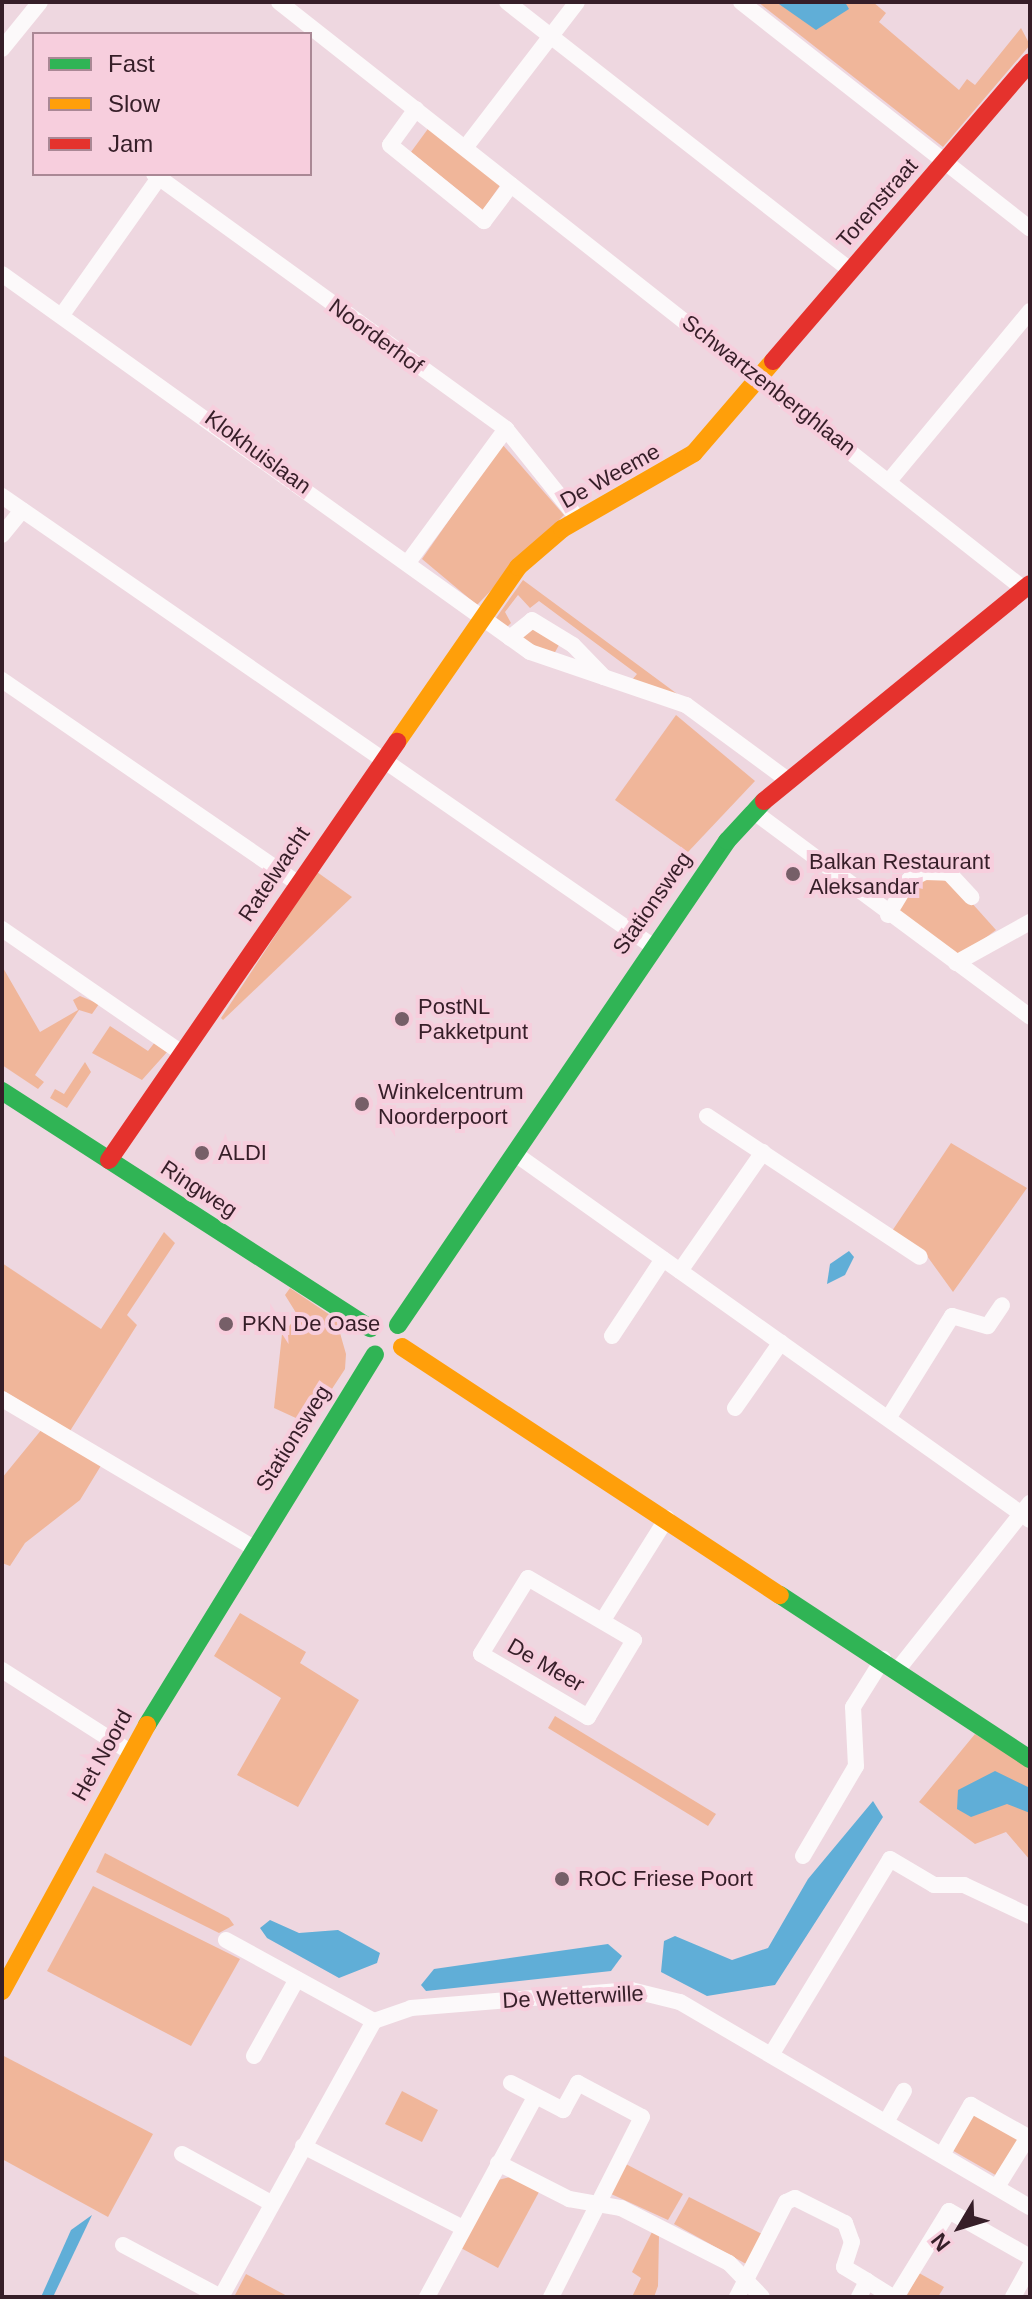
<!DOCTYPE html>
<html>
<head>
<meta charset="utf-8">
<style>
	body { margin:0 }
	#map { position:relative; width:1032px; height:2299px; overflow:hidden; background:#eed7e0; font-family:Helvetica,sans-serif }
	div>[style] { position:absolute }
	.green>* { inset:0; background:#f0b69a }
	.water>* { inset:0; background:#60aed7 }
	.street>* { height:16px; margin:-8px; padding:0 8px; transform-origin:8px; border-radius:8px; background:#fcf9fa }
	.fast>* { height:18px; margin:-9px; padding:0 9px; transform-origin:9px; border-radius:9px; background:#30b455 }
	.slow>* { height:18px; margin:-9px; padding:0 9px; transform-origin:9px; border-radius:9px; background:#ff9f0a }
	.jam>* { height:18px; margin:-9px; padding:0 9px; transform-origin:9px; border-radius:9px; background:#e5322d }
	.dots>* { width:22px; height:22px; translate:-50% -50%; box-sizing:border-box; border:4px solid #f7cedd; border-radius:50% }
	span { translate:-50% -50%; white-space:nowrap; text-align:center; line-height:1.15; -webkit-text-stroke:8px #f7cedd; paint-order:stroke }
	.street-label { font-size:22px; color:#361e28 }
	.poi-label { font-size:22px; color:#361e28 }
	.left { translate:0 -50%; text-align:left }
	.frame { position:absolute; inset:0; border:4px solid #361e28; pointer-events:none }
	.legend { position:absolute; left:32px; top:32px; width:280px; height:144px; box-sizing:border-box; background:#f7cedd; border:2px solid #aa8895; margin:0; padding:10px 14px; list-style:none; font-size:24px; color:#361e28 }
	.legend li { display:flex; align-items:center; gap:16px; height:40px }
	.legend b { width:40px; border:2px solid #aa8895 }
	.north { position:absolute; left:920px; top:2187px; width:80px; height:80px; -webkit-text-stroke:6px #f7cedd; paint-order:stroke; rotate:232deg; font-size:22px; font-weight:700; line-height:32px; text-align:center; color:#361e28 }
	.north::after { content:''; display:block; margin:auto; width:28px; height:36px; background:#361e28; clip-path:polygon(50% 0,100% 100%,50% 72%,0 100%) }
</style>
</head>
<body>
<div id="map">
	<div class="green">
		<i style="clip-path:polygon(758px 2px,873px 2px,886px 13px,879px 22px,959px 90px,967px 79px,975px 85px,1021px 28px,1030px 45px,943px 147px)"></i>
		<i style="clip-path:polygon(430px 126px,501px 184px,483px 210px,411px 152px)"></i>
		<i style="clip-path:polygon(502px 444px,564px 515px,477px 605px,422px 559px)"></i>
		<i style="clip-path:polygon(523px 580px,680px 696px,631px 681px,637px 674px,539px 601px,530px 608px,518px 595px,505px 612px,511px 623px,505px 629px,496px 618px)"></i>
		<i style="clip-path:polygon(532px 626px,559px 645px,554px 654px,520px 640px)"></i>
		<i style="clip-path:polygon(676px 715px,755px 781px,688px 852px,615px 800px)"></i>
		<i style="clip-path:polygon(317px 872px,352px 897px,223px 1020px,221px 1018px)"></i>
		<i style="clip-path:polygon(926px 877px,953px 882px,996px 930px,957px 959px,893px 913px)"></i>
		<i style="clip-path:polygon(2px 966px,40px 1032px,78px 1010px,73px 1000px,80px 996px,99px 1004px,92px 1014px,79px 1010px,35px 1075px,44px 1082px,38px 1089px,2px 1065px)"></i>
		<i style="clip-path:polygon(110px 1026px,148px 1051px,155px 1042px,168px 1051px,142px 1080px,92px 1053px)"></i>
		<i style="clip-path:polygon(85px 1062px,91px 1072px,67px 1108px,50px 1098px,55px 1089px,64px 1094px)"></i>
		<i style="clip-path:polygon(951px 1143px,1027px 1188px,953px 1292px,927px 1256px,892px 1231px)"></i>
		<i style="clip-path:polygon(164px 1232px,175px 1243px,127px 1315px,137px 1325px,70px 1431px,2px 1390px,2px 1263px,101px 1329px)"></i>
		<i style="clip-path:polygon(290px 1288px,336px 1319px,346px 1354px,345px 1369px,309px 1424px,274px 1408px,282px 1334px,298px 1316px,285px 1295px)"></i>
		<i style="clip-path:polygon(42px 1429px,102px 1464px,80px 1500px,25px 1543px,10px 1566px,2px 1563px,2px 1478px)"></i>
		<i style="clip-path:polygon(240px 1613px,306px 1652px,300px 1663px,359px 1700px,298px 1807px,237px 1775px,281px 1698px,214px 1656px)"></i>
		<i style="clip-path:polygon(555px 1716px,716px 1814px,708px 1826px,548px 1728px)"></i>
		<i style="clip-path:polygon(975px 1734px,1030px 1768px,1030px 1860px,1006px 1832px,975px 1844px,919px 1802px)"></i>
		<i style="clip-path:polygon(105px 1853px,229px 1918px,234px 1925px,219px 1933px,96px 1872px)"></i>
		<i style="clip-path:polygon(93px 1886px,240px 1959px,191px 2046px,47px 1971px)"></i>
		<i style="clip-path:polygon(2px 2055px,153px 2134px,108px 2217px,2px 2159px)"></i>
		<i style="clip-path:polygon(402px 2091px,438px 2110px,422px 2142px,385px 2124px)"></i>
		<i style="clip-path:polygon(973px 2111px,1022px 2139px,999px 2177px,950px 2149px)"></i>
		<i style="clip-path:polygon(624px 2163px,683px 2194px,668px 2220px,609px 2193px)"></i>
		<i style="clip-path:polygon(510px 2177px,539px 2192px,498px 2268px,459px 2247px,498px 2180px)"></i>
		<i style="clip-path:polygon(689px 2197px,764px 2235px,748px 2265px,674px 2224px)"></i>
		<i style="clip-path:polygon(652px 2232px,659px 2235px,658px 2286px,654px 2297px,632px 2297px,641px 2278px,632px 2272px)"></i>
		<i style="clip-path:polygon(919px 2273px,944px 2287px,938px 2297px,906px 2297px)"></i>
		<i style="clip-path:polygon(246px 2274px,289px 2297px,234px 2297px)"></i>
	</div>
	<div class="water">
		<i style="clip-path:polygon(776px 2px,845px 2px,849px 9px,816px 30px)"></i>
		<i style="clip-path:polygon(849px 1251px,854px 1257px,845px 1275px,827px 1284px,830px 1264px)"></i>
		<i style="clip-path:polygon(995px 1771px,1030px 1788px,1030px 1813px,1007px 1804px,971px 1817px,957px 1809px,958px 1790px)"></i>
		<i style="clip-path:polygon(873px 1801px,883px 1817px,775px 1985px,707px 1996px,661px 1972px,664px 1941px,675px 1936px,732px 1960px,768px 1948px,808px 1879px)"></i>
		<i style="clip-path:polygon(270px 1920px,299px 1933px,338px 1930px,380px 1953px,377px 1963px,339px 1978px,267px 1938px,260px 1928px)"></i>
		<i style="clip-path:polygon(608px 1944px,622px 1956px,611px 1971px,426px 1991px,421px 1985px,434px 1969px)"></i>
		<i style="clip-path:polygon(92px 2215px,53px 2297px,41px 2297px,71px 2230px)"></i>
	</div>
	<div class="street">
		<i style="left:279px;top:2px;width:948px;rotate:38.24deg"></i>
		<i style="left:507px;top:2px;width:435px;rotate:38deg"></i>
		<i style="left:741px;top:2px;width:367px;rotate:38.1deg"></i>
		<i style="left:2px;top:49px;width:60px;rotate:-51deg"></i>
		<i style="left:416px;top:109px;width:44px;rotate:125.8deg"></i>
		<i style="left:390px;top:145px;width:121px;rotate:39deg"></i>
		<i style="left:484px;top:221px;width:45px;rotate:-53.1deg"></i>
		<i style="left:465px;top:148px;width:184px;rotate:-52.5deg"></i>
		<i style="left:154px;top:174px;width:435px;rotate:35.9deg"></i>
		<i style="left:506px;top:429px;width:115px;rotate:51.3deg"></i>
		<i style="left:2px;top:274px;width:649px;rotate:35.6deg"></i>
		<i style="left:530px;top:652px;width:165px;rotate:18.8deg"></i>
		<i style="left:686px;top:705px;width:123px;rotate:36.4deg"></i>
		<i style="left:64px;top:312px;width:163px;rotate:-54.7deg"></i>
		<i style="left:889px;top:481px;width:221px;rotate:-50.3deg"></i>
		<i style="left:2px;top:496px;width:789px;rotate:34.68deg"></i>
		<i style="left:2px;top:535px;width:32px;rotate:-51deg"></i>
		<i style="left:409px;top:561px;width:164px;rotate:-53.7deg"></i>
		<i style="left:510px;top:638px;width:28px;rotate:-39deg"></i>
		<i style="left:532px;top:620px;width:48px;rotate:31.4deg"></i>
		<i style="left:573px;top:645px;width:45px;rotate:45.9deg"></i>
		<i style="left:2px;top:680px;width:358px;rotate:34.5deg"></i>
		<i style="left:753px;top:811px;width:345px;rotate:36.6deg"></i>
		<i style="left:888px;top:915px;width:41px;rotate:-59deg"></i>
		<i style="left:909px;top:880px;width:18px;rotate:-27deg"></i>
		<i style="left:925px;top:872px;width:24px;rotate:2deg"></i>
		<i style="left:949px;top:873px;width:33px;rotate:47deg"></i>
		<i style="left:2px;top:929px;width:220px;rotate:34.6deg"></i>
		<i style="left:956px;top:963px;width:85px;rotate:-29deg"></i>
		<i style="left:707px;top:1116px;width:255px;rotate:33.5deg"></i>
		<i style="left:514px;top:1153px;width:633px;rotate:35.42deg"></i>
		<i style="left:680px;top:1271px;width:145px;rotate:-55.1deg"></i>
		<i style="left:612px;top:1336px;width:92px;rotate:-56.5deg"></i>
		<i style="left:2px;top:1399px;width:291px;rotate:30.6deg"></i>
		<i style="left:735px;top:1408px;width:80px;rotate:-55.1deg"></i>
		<i style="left:889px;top:1417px;width:119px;rotate:-58deg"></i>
		<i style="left:952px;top:1316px;width:37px;rotate:16deg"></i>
		<i style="left:988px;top:1326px;width:25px;rotate:-56deg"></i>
		<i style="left:528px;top:1578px;width:123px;rotate:30.3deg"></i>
		<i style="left:634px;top:1640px;width:90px;rotate:120.9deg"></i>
		<i style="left:588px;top:1717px;width:124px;rotate:-149.5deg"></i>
		<i style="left:481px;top:1654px;width:89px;rotate:-58.3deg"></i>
		<i style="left:603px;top:1620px;width:120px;rotate:-57.9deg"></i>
		<i style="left:899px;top:1668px;width:211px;rotate:-51.6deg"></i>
		<i style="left:2px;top:1670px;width:152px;rotate:32.6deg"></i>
		<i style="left:803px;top:1856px;width:104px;rotate:-59.5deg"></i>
		<i style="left:856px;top:1766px;width:59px;rotate:-92.9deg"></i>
		<i style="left:853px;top:1707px;width:57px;rotate:-58deg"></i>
		<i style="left:226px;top:1940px;width:169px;rotate:28.7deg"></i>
		<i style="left:771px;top:2055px;width:229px;rotate:-58.7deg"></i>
		<i style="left:890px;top:1859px;width:51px;rotate:30.6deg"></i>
		<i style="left:934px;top:1885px;width:30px"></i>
		<i style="left:964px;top:1885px;width:73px;rotate:25.2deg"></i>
		<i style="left:254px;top:2056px;width:88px;rotate:-60.8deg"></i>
		<i style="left:511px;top:2083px;width:59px;rotate:27.4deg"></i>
		<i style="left:563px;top:2110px;width:31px;rotate:-61deg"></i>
		<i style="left:578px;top:2083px;width:72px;rotate:28deg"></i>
		<i style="left:642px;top:2117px;width:202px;rotate:116.8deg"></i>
		<i style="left:886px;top:2122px;width:36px;rotate:-60deg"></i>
		<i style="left:303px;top:2146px;width:180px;rotate:27.1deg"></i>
		<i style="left:182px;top:2154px;width:102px;rotate:28.8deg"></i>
		<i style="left:942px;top:2155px;width:58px;rotate:-59.9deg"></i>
		<i style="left:971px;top:2105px;width:65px;rotate:29.3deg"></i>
		<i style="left:1028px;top:2137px;width:59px;rotate:121.8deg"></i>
		<i style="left:498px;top:2163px;width:80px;rotate:26.9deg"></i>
		<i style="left:569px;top:2199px;width:53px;rotate:9.8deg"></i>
		<i style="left:621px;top:2208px;width:121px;rotate:27deg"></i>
		<i style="left:729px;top:2263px;width:47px;rotate:45.9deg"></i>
		<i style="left:123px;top:2245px;width:111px;rotate:28deg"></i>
		<i style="left:221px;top:2297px;width:316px;rotate:-61deg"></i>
		<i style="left:374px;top:2021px;width:39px;rotate:-19deg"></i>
		<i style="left:411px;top:2008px;width:221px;rotate:-4.7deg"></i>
		<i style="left:631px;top:1990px;width:50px;rotate:13.8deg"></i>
		<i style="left:680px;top:2002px;width:406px;rotate:30.4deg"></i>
		<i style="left:427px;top:2297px;width:227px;rotate:-61.6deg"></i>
		<i style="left:737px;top:2297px;width:107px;rotate:-62.7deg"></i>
		<i style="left:786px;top:2202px;width:10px;rotate:-24deg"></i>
		<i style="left:795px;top:2198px;width:56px;rotate:26.6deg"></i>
		<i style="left:845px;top:2223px;width:20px;rotate:70deg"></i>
		<i style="left:852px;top:2242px;width:26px;rotate:108deg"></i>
		<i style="left:844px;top:2267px;width:27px;rotate:31deg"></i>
		<i style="left:859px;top:2297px;width:18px;rotate:-63deg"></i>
		<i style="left:867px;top:2281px;width:31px;rotate:32deg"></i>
		<i style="left:896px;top:2297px;width:101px;rotate:-58.4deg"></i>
		<i style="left:949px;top:2211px;width:93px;rotate:29.6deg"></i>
		<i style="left:1013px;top:2297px;width:35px;rotate:-61deg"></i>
	</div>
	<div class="fast">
		<i style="left:2px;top:1091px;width:438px;rotate:32.8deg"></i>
		<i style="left:398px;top:1325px;width:585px;rotate:-55.79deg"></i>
		<i style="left:727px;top:841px;width:54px;rotate:-47.2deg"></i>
		<i style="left:780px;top:1595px;width:299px;rotate:33.3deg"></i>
		<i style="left:147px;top:1725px;width:435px;rotate:-58.4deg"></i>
	</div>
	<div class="slow">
		<i style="left:397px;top:742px;width:213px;rotate:-55.3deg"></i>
		<i style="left:518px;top:567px;width:58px;rotate:-40.8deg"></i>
		<i style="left:562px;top:529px;width:152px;rotate:-29.9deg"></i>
		<i style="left:694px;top:453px;width:121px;rotate:-49.3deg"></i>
		<i style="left:402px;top:1347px;width:452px;rotate:33.3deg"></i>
		<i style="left:2px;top:1991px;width:303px;rotate:-61.4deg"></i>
	</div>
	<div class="jam">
		<i style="left:773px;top:361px;width:394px;rotate:-49.3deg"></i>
		<i style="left:764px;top:801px;width:343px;rotate:-39.2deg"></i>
		<i style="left:109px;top:1160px;width:508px;rotate:-55.43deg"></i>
	</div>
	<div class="dots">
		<i style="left:793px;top:874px;background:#765f68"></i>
		<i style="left:402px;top:1019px;background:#765f68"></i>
		<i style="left:362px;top:1104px;background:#765f68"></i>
		<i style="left:202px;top:1153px;background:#765f68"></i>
		<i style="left:226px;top:1324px;background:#765f68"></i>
		<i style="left:562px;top:1879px;background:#765f68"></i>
	</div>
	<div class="street-label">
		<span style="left:877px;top:203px;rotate:-49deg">Torenstraat</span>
		<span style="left:376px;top:336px;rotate:36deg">Noorderhof</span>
		<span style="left:769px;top:385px;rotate:38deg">Schwartzenberghlaan</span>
		<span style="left:258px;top:452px;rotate:36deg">Klokhuislaan</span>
		<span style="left:610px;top:476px;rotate:-29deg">De Weeme</span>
		<span style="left:274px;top:874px;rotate:-56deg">Ratelwacht</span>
		<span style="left:652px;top:903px;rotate:-55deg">Stationsweg</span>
		<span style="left:199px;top:1189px;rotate:33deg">Ringweg</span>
		<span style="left:293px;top:1438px;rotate:-58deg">Stationsweg</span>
		<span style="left:546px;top:1665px;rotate:30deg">De Meer</span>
		<span style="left:102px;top:1755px;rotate:-61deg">Het Noord</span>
		<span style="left:573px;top:1997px;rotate:-3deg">De Wetterwille</span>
	</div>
	<div class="poi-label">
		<span class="left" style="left:809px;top:874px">Balkan Restaurant<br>Aleksandar</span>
		<span class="left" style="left:418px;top:1019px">PostNL<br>Pakketpunt</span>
		<span class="left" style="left:378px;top:1104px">Winkelcentrum<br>Noorderpoort</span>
		<span class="left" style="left:218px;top:1153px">ALDI</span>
		<span class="left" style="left:242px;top:1324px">PKN De Oase</span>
		<span class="left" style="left:578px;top:1879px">ROC Friese Poort</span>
	</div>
	<div class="frame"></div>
	<ul class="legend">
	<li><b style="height:10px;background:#30b455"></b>Fast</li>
	<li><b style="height:10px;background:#ff9f0a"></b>Slow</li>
	<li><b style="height:10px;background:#e5322d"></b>Jam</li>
	</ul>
	<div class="north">N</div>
</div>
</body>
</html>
